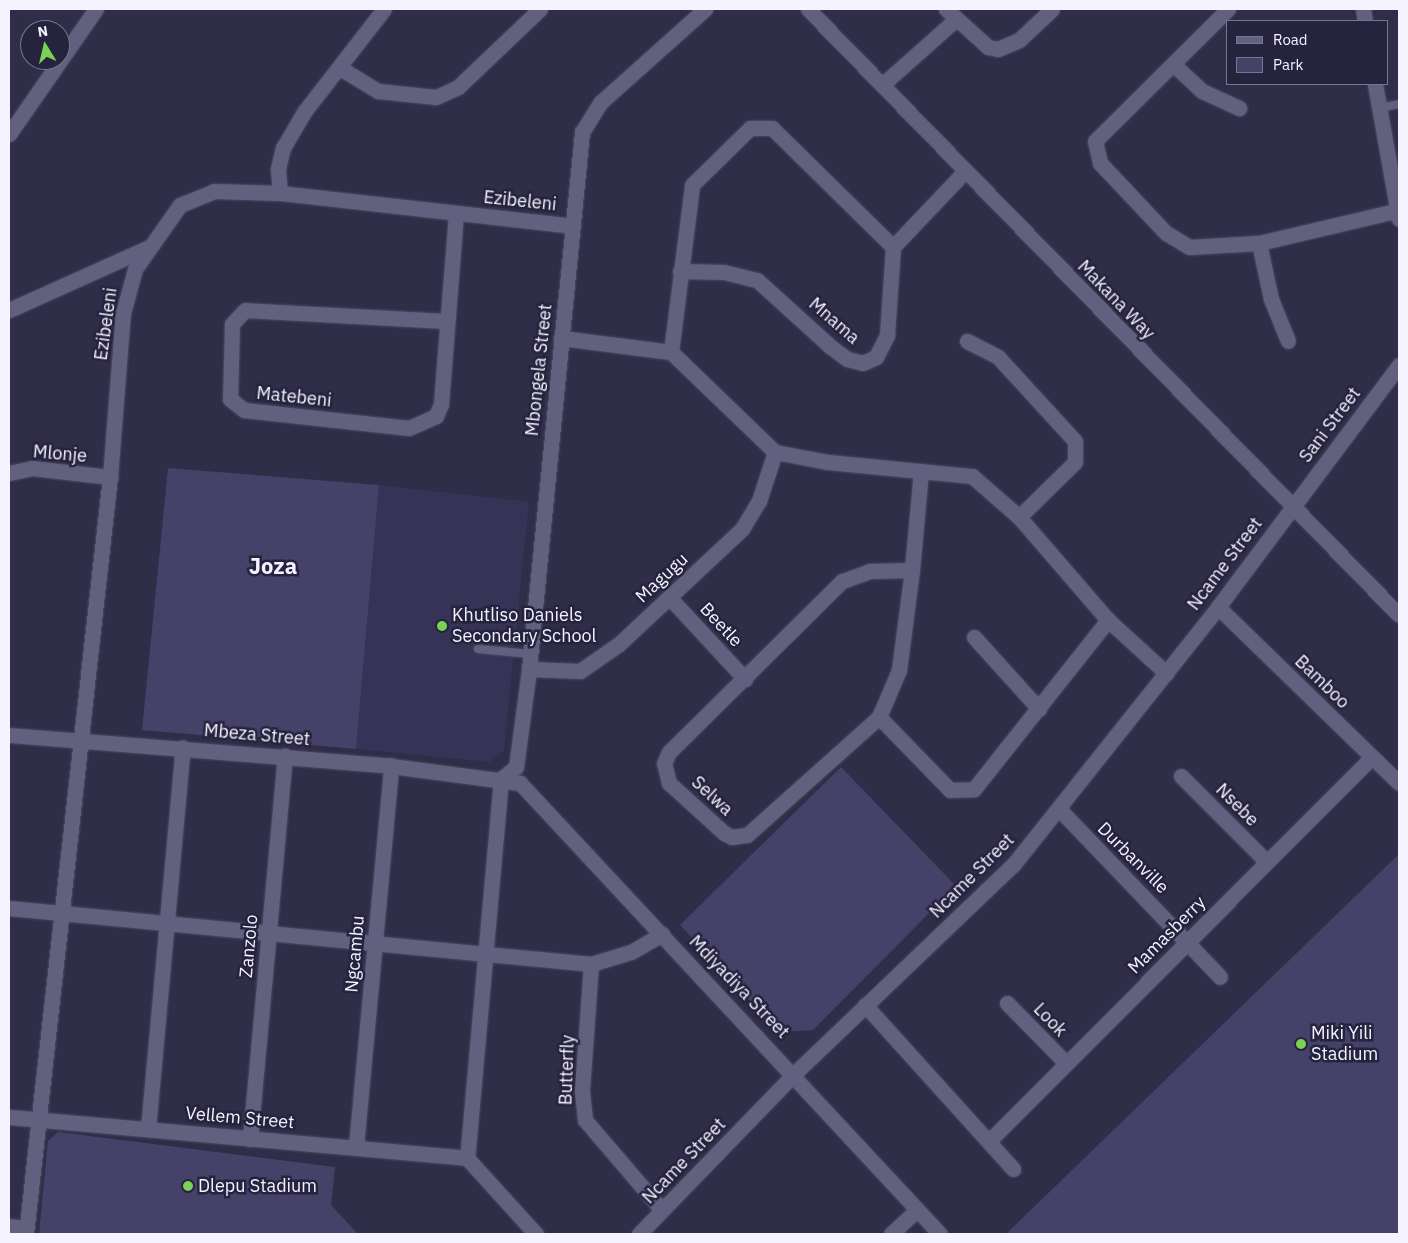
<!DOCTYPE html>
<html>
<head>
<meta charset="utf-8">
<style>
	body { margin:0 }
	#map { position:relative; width:1408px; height:1243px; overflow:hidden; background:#302d49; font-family:"IBM Plex Sans",sans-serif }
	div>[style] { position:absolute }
	.built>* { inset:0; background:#373356 }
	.green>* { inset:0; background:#454169 }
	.roads { filter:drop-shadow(0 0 1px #4d4a60) drop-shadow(0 0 1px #4d4a60) }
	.lane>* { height:8px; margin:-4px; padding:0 4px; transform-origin:4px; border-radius:4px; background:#62607f }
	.street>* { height:15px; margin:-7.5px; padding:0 7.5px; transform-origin:7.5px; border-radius:7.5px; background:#62607f }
	.secondary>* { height:15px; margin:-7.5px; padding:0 7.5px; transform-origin:7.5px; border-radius:7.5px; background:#62607f }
	.dots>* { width:14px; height:14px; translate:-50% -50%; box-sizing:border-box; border:2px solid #26233e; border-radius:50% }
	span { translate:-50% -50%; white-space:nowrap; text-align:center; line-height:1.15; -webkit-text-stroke:5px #26233e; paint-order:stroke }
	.street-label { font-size:18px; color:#f4f3ff }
	.poi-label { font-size:18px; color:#f4f3ff }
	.left { translate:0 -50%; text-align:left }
	.district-label { font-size:22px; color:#f4f3ff; font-weight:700 }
	.frame { position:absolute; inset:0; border:10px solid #f4f3ff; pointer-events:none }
	.legend { position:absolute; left:1226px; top:20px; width:162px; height:65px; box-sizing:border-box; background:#26233e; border:1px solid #78768b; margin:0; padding:6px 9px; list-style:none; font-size:15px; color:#f4f3ff }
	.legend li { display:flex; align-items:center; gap:10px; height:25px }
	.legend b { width:25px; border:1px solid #78768b }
	.north { position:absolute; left:20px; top:20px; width:50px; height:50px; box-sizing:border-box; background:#26233e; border:1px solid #78768b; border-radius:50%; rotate:351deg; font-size:14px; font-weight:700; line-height:20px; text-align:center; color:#f4f3ff }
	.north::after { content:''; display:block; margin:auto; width:18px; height:22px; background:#7bd156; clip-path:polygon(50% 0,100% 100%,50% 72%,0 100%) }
</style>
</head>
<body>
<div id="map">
	<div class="built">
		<i style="clip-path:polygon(379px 485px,529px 502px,504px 750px,490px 762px,356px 749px)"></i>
	</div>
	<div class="green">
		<i style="clip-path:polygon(168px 468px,379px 485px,356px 749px,142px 730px)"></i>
		<i style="clip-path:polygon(841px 767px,956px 886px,813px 1030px,778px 1032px,680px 925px)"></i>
		<i style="clip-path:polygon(1399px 854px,1399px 1234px,1006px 1234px)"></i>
		<i style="clip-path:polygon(58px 1132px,335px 1167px,331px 1205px,358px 1234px,39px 1234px,48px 1141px)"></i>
	</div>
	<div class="roads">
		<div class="lane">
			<i style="left:1379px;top:108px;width:20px;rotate:-11deg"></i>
			<i style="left:478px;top:649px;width:53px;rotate:5.4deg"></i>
		</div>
		<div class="street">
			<i style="left:946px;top:9px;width:57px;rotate:42.1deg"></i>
			<i style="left:988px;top:47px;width:10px;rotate:11deg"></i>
			<i style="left:998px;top:49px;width:23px;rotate:-23deg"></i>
			<i style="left:1019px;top:40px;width:45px;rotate:-43.2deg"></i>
			<i style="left:1228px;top:9px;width:187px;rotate:135.2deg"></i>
			<i style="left:1095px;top:141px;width:23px;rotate:77deg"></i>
			<i style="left:1100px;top:163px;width:96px;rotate:46.7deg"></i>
			<i style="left:1166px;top:233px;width:27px;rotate:31deg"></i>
			<i style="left:1189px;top:247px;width:70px;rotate:-3.3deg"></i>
			<i style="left:1259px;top:243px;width:140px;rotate:-13.2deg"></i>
			<i style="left:1363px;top:9px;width:12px;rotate:81deg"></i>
			<i style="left:1173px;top:64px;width:40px;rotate:43deg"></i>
			<i style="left:1202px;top:91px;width:41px;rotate:24.7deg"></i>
			<i style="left:340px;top:68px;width:44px;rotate:31.2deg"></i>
			<i style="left:378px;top:91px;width:58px;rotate:5.9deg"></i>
			<i style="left:436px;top:97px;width:24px;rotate:-24deg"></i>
			<i style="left:458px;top:87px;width:113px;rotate:-43.6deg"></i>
			<i style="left:883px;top:84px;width:96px;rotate:-41.6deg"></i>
			<i style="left:1375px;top:84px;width:137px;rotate:79.9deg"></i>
			<i style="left:9px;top:134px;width:152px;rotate:-55.2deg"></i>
			<i style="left:280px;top:193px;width:24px;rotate:-95deg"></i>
			<i style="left:278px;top:169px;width:22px;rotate:-77deg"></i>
			<i style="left:283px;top:148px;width:42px;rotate:-59.7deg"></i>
			<i style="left:304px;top:112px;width:130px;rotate:-52.2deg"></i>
			<i style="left:1259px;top:243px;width:57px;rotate:77.9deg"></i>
			<i style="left:1271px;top:299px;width:45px;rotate:68deg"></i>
			<i style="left:680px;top:271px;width:44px;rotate:1.3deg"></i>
			<i style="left:724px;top:272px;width:34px;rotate:14deg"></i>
			<i style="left:757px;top:280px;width:100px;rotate:42.2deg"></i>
			<i style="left:831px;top:347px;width:20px;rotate:37deg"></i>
			<i style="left:847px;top:359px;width:16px;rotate:14deg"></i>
			<i style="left:863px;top:363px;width:14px;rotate:-25deg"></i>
			<i style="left:876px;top:357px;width:25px;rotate:-63deg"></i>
			<i style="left:887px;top:335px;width:88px;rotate:-86.1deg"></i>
			<i style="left:893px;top:247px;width:105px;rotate:-46.5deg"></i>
			<i style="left:9px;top:310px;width:151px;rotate:-24.2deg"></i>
			<i style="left:446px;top:321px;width:201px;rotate:-176.9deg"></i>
			<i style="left:245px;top:310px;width:19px;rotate:133deg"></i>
			<i style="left:232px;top:324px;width:75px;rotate:91.5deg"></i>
			<i style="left:230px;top:399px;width:18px;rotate:38deg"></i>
			<i style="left:244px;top:410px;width:166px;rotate:6.2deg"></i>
			<i style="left:409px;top:428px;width:30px;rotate:-24deg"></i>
			<i style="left:436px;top:416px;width:13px;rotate:-67deg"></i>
			<i style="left:441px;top:404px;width:191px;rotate:-85.5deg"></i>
			<i style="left:561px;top:338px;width:111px;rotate:7.3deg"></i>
			<i style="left:671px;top:352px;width:144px;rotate:43.9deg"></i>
			<i style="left:775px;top:452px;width:54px;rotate:10.7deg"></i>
			<i style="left:828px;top:462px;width:145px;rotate:5.6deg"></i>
			<i style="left:972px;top:476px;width:62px;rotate:41.1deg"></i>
			<i style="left:1019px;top:517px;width:136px;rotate:49.2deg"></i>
			<i style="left:1108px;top:620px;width:79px;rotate:42.4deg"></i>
			<i style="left:967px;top:341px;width:35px;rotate:27deg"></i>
			<i style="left:998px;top:357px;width:114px;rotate:47.5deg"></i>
			<i style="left:1075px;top:441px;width:21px;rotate:90deg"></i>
			<i style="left:1075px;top:462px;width:78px;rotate:135.5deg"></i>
			<i style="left:671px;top:352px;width:168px;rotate:-82.8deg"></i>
			<i style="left:692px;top:185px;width:81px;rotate:-44.5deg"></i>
			<i style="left:750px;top:128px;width:22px"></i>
			<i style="left:772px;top:128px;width:170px;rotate:44.5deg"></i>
			<i style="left:9px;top:473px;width:24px;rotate:-12deg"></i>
			<i style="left:32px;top:468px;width:79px;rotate:6.6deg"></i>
			<i style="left:912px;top:570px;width:42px;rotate:178.6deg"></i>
			<i style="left:870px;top:571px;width:30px;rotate:160deg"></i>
			<i style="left:842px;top:581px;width:243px;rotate:135.3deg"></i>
			<i style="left:669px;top:752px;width:12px;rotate:114deg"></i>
			<i style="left:664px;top:763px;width:21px;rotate:76deg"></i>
			<i style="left:669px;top:783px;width:74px;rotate:42.3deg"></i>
			<i style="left:724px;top:833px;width:9px;rotate:27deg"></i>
			<i style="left:732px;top:837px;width:15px;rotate:-8deg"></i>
			<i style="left:747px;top:835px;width:177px;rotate:-41.8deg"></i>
			<i style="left:879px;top:717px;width:51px;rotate:-66.9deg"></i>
			<i style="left:899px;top:670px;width:101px;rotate:-82.6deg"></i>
			<i style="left:912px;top:570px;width:99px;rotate:-84.8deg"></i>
			<i style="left:669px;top:597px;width:112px;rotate:47.2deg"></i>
			<i style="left:1218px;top:607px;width:252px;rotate:44.2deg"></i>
			<i style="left:974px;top:637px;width:97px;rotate:47.9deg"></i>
			<i style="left:529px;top:669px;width:51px;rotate:2.2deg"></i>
			<i style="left:580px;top:671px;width:47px;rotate:-34.7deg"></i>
			<i style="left:619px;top:644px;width:168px;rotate:-43.1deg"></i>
			<i style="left:742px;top:529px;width:33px;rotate:-59deg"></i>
			<i style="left:759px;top:501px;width:52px;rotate:-71.9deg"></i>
			<i style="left:879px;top:717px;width:102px;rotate:45.8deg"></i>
			<i style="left:950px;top:790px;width:24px;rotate:-2deg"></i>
			<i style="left:974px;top:789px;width:216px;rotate:-51.6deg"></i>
			<i style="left:9px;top:735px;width:383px;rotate:4.6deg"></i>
			<i style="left:391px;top:766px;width:130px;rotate:7.5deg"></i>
			<i style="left:520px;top:783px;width:616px;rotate:47.04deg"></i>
			<i style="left:1181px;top:776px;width:120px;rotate:45deg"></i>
			<i style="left:501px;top:779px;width:19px;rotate:-39deg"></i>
			<i style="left:516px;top:767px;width:99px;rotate:-82.4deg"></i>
			<i style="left:529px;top:669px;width:540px;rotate:-84.36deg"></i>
			<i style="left:582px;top:132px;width:36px;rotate:-58deg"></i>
			<i style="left:601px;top:102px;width:140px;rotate:-41.8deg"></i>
			<i style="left:501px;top:779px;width:381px;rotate:95.1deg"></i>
			<i style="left:467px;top:1158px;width:103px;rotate:47.8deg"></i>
			<i style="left:1060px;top:810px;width:231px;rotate:46.2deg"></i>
			<i style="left:9px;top:908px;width:585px;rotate:5.5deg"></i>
			<i style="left:591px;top:964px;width:42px;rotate:-16.7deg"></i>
			<i style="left:631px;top:952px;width:36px;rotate:-30deg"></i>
			<i style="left:591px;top:964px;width:127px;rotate:94.1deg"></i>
			<i style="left:582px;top:1091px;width:29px;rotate:84deg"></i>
			<i style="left:585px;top:1120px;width:118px;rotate:49.5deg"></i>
			<i style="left:1007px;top:1003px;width:83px;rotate:45.5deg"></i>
			<i style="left:865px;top:1005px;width:221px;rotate:47.9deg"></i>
			<i style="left:9px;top:1117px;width:460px;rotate:5.1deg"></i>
			<i style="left:148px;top:1129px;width:383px;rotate:-84.8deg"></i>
			<i style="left:250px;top:1139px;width:385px;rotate:-84.8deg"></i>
			<i style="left:990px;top:1140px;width:541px;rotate:-45.07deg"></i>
			<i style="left:356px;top:1146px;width:382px;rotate:-84.7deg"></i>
			<i style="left:9px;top:1226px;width:17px;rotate:7deg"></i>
			<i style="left:26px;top:1234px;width:762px;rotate:-83.67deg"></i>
			<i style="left:110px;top:477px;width:165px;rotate:-85.5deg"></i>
			<i style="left:123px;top:313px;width:46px;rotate:-74.7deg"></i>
			<i style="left:135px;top:269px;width:78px;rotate:-54.9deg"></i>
			<i style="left:180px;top:205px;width:37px;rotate:-22deg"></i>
			<i style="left:214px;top:191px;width:66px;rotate:1.7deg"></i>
			<i style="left:280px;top:193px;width:295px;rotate:6.4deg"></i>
			<i style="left:891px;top:1234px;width:35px;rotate:-43deg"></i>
		</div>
		<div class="secondary">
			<i style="left:808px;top:9px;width:846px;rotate:45.72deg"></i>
			<i style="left:639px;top:1234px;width:224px;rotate:-45.9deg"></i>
			<i style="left:795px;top:1073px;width:301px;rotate:-43.7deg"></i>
			<i style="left:1013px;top:865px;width:330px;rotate:-51.5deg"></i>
			<i style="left:1218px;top:607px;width:302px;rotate:-53.2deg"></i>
		</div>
	</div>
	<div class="dots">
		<i style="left:442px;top:626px;background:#7bd156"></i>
		<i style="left:1301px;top:1044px;background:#7bd156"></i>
		<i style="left:188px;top:1186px;background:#7bd156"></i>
	</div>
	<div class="street-label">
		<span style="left:520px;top:201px;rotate:6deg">Ezibeleni</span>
		<span style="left:1116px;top:300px;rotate:46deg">Makana Way</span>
		<span style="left:834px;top:321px;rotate:41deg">Mnama</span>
		<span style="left:106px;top:324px;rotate:-82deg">Ezibeleni</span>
		<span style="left:539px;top:370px;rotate:-84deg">Mbongela Street</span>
		<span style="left:294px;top:397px;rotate:6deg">Matebeni</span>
		<span style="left:1330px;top:425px;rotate:-53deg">Sani Street</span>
		<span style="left:60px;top:454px;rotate:5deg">Mlonje</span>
		<span style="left:1225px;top:564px;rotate:-53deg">Ncame Street</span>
		<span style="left:662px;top:578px;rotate:-43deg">Magugu</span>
		<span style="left:721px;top:625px;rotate:47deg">Beetle</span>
		<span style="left:1322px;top:682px;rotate:44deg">Bamboo</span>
		<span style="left:257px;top:735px;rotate:5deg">Mbeza Street</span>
		<span style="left:712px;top:796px;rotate:43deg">Selwa</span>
		<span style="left:1237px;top:805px;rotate:45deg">Nsebe</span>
		<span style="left:1133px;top:858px;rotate:45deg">Durbanville</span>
		<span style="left:972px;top:876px;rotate:-45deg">Ncame Street</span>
		<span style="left:1167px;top:935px;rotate:-45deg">Mamasberry</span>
		<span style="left:249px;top:946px;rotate:-85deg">Zanzolo</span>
		<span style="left:355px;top:954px;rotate:-85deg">Ngcambu</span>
		<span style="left:739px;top:987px;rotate:46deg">Mdiyadiya Street</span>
		<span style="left:1050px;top:1020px;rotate:46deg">Look</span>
		<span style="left:567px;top:1070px;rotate:-88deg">Butterfly</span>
		<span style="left:240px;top:1118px;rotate:5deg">Vellem Street</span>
		<span style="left:684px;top:1161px;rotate:-46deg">Ncame Street</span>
	</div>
	<div class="poi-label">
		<span class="left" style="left:452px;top:626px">Khutliso Daniels<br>Secondary School</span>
		<span class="left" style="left:1311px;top:1044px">Miki Yili<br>Stadium</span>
		<span class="left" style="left:198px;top:1186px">Dlepu Stadium</span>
	</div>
	<div class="district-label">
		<span style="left:273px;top:566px">Joza</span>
	</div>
	<div class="frame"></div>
	<ul class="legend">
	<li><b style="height:6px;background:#62607f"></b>Road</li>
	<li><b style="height:14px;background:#454169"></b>Park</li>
	</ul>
	<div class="north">N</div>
</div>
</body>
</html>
